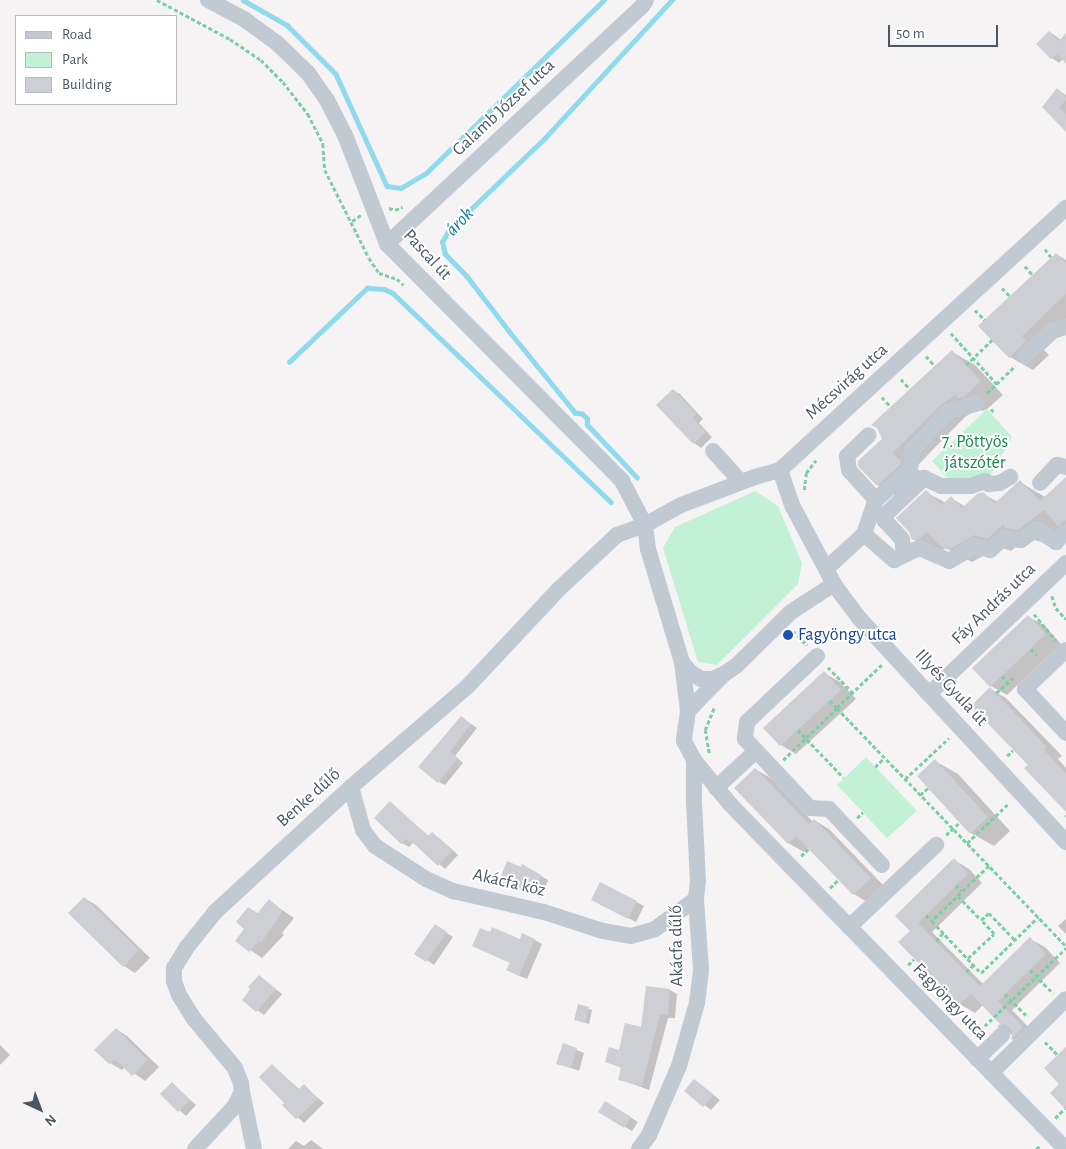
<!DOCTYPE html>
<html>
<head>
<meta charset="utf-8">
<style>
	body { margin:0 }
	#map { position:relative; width:1066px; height:1149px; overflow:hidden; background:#f5f3f3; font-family:"Alegreya Sans",sans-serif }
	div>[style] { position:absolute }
	.green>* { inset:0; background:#c3f1d5 }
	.shadow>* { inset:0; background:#0003 }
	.stream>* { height:4.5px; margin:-2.25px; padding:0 2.25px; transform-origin:2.25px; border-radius:2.25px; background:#90daee }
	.building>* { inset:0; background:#cdcfd5 }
	.path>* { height:2.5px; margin-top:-1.25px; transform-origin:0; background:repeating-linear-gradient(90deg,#7ad0a6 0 4px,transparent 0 6.5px) }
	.minor>* { height:16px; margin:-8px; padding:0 8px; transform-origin:8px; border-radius:8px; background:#c1cad2 }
	.dots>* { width:14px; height:14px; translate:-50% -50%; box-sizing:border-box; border:2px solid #fff; border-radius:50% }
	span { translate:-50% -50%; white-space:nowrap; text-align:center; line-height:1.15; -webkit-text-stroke:4px #fff; paint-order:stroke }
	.street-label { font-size:18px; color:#4a5661 }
	.park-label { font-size:18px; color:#17864f }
	.transit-label { font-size:18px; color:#164399 }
	.left { translate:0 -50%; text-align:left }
	.water-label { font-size:19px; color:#0c7c9b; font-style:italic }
	.legend { position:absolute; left:15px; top:15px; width:162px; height:90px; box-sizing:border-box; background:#fff; border:1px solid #b7bbc0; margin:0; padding:6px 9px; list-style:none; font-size:15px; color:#4a5661 }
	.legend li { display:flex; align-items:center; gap:10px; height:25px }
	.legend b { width:25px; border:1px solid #b7bbc0 }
	.north { position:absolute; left:15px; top:1084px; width:50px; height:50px; -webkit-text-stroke:4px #fff; paint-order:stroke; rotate:137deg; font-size:14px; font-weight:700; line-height:20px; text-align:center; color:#4a5661 }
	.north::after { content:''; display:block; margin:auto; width:18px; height:22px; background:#4a5661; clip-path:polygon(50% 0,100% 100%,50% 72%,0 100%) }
	.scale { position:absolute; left:888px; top:25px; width:110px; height:22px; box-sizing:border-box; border:2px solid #4a5661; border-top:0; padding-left:6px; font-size:15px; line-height:18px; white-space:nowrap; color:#4a5661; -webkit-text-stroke:4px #fff; paint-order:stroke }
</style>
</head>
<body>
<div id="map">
	<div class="green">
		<i style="clip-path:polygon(987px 409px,1012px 437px,990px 476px,950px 481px,932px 461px)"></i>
		<i style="clip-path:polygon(755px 491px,778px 506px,802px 563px,798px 584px,717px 665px,698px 662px,663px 548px,675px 527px)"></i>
		<i style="clip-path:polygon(866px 757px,917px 811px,887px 838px,837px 785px)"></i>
	</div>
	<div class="shadow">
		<i style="clip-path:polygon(1050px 32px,1061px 40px,1066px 39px,1066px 60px,1063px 59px,1059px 63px,1052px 58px,1038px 44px)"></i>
		<i style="clip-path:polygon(1058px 90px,1066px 95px,1066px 130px,1044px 107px)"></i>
		<i style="clip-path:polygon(1056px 254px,1066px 260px,1066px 329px,1044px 350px,1049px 355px,1033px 370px,1010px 357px,980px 326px)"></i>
		<i style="clip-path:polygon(952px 352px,975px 365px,1003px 395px,987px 409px,982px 411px,978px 408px,965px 417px,916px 467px,924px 476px,900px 498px,878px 485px,883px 439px)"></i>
		<i style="clip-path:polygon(673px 390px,680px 394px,703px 419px,699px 423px,712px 437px,701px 448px,694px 443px,657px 405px)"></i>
		<i style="clip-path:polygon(1066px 479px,1066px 529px,1042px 542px,1026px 538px,1011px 551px,999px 547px,972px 562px,946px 548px,936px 553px,913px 539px,926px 492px,946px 503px,951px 498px,966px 507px,983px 494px,998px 502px,1020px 482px,1045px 497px)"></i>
		<i style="clip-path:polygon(1028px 617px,1044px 625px,1061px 644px,1007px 695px,991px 686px,974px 668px)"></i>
		<i style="clip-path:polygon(824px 673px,840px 682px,856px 699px,796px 754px,781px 745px,765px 728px)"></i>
		<i style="clip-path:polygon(990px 689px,1006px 698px,1062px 756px,1058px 759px,1066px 768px,1066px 810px)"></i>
		<i style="clip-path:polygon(462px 718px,477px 728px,455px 756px,463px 763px,445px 785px,439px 782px)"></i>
		<i style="clip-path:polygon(935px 761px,958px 774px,1010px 831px,994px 846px,971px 833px)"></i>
		<i style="clip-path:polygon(755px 769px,771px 778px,813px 822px,814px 820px,829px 829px,885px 887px,869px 903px,854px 894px,808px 847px,804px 852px,788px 843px)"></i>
		<i style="clip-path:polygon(390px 803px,430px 837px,432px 834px,439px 838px,458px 855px,445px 869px,418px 846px,413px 843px,409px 847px,402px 843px,376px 818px)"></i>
		<i style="clip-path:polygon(954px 860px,969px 869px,982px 883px,932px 932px,983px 984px,1030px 939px,1045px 947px,1060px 963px,1012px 1010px,1037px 1036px,1026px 1047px,1012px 1039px,1013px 1035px,998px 1027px,1002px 1024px,983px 1005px,975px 1013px,960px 1004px,900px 942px,911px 931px)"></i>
		<i style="clip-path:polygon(523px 866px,548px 880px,541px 898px,500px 880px)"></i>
		<i style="clip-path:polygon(601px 884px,644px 906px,636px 922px,600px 904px)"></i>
		<i style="clip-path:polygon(84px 898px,96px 905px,150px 958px,135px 973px,124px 966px,70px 913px)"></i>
		<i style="clip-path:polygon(269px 901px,294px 918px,282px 933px,284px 935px,262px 958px,237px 941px,246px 929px,249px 908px,259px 914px)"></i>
		<i style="clip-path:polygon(1066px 919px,1066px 934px,1058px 926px)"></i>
		<i style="clip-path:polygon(442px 930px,453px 937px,434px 965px,416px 953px)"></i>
		<i style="clip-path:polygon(521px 940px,535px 940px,542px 944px,527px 979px,515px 974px,511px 963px)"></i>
		<i style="clip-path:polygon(259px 976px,282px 994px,264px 1015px,243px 1000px)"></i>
		<i style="clip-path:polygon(647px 988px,670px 990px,677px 994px,675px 1018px,668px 1018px,649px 1090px,619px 1079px,622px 1068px,606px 1062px,642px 1029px)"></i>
		<i style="clip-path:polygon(579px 1006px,592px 1010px,589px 1024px,579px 1021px)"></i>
		<i style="clip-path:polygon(116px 1029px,127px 1036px,159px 1067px,145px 1081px,125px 1067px,122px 1070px,110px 1063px,96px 1050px)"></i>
		<i style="clip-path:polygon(0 1045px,10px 1055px,0 1065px)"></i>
		<i style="clip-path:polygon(564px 1045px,584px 1053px,579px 1071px,558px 1063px)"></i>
		<i style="clip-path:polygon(272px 1065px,300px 1090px,304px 1086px,324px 1103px,304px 1123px,284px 1105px,286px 1103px)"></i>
		<i style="clip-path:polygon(695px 1080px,720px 1100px,711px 1110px,686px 1091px)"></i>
		<i style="clip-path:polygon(172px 1084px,196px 1105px,186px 1116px,161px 1094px)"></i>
		<i style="clip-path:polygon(605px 1102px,638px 1122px,632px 1131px,600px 1112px)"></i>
		<i style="clip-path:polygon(311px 1140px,323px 1149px,288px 1149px,296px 1141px,304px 1146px)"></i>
	</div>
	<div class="stream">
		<i style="left:243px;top:0;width:51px;rotate:29.6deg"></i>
		<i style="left:287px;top:25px;width:69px;rotate:45deg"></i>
		<i style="left:336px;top:74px;width:123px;rotate:65.5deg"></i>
		<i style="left:387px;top:186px;width:14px;rotate:8deg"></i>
		<i style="left:401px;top:188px;width:29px;rotate:-31deg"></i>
		<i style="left:426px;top:173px;width:248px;rotate:-44.2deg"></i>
		<i style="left:289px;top:362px;width:108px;rotate:-43.5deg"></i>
		<i style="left:367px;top:288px;width:17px;rotate:3deg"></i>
		<i style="left:384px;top:289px;width:10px;rotate:24deg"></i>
		<i style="left:393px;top:293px;width:302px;rotate:43.8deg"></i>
		<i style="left:637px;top:478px;width:73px;rotate:-133.3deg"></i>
		<i style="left:587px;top:425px;width:6px;rotate:-90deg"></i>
		<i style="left:587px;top:419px;width:7px;rotate:-135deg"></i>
		<i style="left:582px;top:414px;width:7px;rotate:-172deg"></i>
		<i style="left:575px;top:413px;width:103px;rotate:-129.1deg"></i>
		<i style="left:510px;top:333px;width:71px;rotate:-127.5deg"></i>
		<i style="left:467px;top:277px;width:32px;rotate:-134deg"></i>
		<i style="left:445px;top:254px;width:12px;rotate:-104deg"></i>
		<i style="left:442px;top:242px;width:14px;rotate:-60deg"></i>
		<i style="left:449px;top:230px;width:132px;rotate:-43.8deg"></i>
		<i style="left:544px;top:139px;width:189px;rotate:-47.4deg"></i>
	</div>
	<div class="building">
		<i style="clip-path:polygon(1049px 31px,1059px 41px,1066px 33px,1066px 64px,1057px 54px,1051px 59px,1036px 44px)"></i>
		<i style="clip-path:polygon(1057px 88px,1066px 97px,1066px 100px,1059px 107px,1066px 114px,1066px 132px,1042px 107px)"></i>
		<i style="clip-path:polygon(1056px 253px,1066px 263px,1066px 294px,1022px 336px,1026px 341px,1009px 358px,978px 326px)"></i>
		<i style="clip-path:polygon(952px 350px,981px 381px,964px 397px,958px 398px,955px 395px,942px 404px,893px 453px,901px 461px,901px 464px,877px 486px,858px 466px,858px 461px,882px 439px,877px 428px,871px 425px)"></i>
		<i style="clip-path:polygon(673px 389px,697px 414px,693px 418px,706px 432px,693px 444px,656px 405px)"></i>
		<i style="clip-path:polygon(1066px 477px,1066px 520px,1058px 526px,1044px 510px,1018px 530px,1005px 528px,1003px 525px,987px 539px,975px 535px,948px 550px,940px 546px,927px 532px,920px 538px,912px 540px,909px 532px,896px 518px,926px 490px,942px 505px,951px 496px,962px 508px,977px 494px,983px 492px,995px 503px,1020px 480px,1040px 501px)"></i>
		<i style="clip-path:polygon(1028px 615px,1046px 634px,990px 687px,972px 668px)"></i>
		<i style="clip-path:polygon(824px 671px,841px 690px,780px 746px,763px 728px)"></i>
		<i style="clip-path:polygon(990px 687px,1047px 747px,1044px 750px,1066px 773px,1066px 812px,1024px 768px,1028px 765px,971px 706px)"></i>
		<i style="clip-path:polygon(461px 716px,471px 724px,450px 752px,458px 758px,438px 783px,418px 767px)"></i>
		<i style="clip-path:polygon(935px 759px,988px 817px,970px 834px,917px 776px)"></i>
		<i style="clip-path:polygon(755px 768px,809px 824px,814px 819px,871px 878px,853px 895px,796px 836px,788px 844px,734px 788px)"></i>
		<i style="clip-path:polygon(390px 801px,428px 836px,432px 832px,452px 851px,438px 866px,412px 842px,410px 843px,406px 839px,401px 844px,374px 818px)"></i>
		<i style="clip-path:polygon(954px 858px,968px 874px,918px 923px,966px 972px,980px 986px,1030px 937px,1046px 954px,998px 1001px,1023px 1027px,1011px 1040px,1012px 1033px,1010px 1028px,1004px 1025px,996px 1027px,1000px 1024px,971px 994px,959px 1005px,898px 942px,910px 931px,895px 916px)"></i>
		<i style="clip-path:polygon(507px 861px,521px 867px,522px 864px,541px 875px,533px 895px,499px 881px)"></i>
		<i style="clip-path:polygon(600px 882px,637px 901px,628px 919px,591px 900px)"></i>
		<i style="clip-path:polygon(84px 897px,139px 950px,123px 967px,68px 913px)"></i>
		<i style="clip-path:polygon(269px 899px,283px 911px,261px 943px,259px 941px,249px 952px,235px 941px,244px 929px,236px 922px,248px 907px,257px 914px)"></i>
		<i style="clip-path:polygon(435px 924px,447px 932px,426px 962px,414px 954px)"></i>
		<i style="clip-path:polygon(492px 927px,520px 939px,522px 933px,535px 939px,519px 976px,506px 970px,510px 963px,472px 946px,480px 928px,490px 932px)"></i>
		<i style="clip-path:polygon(259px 975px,276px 989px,256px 1012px,242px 1000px,251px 990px,248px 987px)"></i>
		<i style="clip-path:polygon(646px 986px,670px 989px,668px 1015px,660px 1014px,642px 1086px,618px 1080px,621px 1067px,605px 1062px,609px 1047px,619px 1050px,625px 1023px,641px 1027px)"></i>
		<i style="clip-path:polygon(578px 1004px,589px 1007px,585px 1023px,574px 1020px)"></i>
		<i style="clip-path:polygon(116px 1028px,148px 1060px,132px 1076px,115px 1059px,109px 1064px,94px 1050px)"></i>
		<i style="clip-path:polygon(563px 1043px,577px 1048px,571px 1068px,556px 1064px)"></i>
		<i style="clip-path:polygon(1066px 1047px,1066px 1110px,1050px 1093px,1059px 1084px,1044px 1068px)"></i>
		<i style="clip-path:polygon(272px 1064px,298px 1090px,304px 1084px,318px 1099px,296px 1119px,282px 1105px,284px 1103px,259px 1077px)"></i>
		<i style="clip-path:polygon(694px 1079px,714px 1095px,703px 1107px,684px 1091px)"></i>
		<i style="clip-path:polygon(172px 1082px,190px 1100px,178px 1112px,160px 1094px)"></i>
		<i style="clip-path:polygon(605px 1101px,631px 1117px,624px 1128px,598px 1112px)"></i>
	</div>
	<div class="path">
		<i style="left:157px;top:0;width:83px;rotate:28.1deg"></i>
		<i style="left:230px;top:39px;width:37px;rotate:34deg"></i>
		<i style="left:261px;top:60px;width:31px;rotate:45deg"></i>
		<i style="left:283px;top:82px;width:41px;rotate:52deg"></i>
		<i style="left:308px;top:114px;width:34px;rotate:63deg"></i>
		<i style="left:323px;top:144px;width:26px;rotate:86deg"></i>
		<i style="left:325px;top:170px;width:98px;rotate:63.4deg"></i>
		<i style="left:369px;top:258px;width:18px;rotate:56deg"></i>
		<i style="left:379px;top:273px;width:19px;rotate:18deg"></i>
		<i style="left:397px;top:279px;width:9px;rotate:41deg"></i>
		<i style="left:389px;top:208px;width:6px;rotate:18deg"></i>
		<i style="left:395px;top:210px;width:8px;rotate:-23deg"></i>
		<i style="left:352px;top:221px;width:11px;rotate:-34deg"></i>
		<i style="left:1045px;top:249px;width:10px;rotate:53deg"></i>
		<i style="left:1025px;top:266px;width:11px;rotate:49deg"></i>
		<i style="left:1002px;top:288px;width:11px;rotate:45deg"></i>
		<i style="left:975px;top:310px;width:14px;rotate:45deg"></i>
		<i style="left:951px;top:333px;width:69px;rotate:48deg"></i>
		<i style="left:926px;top:356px;width:13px;rotate:48deg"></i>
		<i style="left:966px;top:365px;width:36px;rotate:-44deg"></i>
		<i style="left:901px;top:379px;width:13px;rotate:48deg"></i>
		<i style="left:987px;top:393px;width:39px;rotate:-44deg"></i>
		<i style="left:882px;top:397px;width:13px;rotate:48deg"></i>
		<i style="left:991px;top:409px;width:6px;rotate:45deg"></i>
		<i style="left:804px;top:490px;width:17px;rotate:-83deg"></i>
		<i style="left:806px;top:473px;width:16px;rotate:-52deg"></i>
		<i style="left:1052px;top:596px;width:13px;rotate:72deg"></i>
		<i style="left:1056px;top:608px;width:15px;rotate:48deg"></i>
		<i style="left:1034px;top:614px;width:34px;rotate:50deg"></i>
		<i style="left:793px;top:631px;width:20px;rotate:45deg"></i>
		<i style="left:1031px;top:649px;width:8px;rotate:45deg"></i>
		<i style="left:882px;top:665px;width:62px;rotate:136.3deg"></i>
		<i style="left:837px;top:708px;width:330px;rotate:46.1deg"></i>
		<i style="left:828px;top:667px;width:36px;rotate:46deg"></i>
		<i style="left:1002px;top:676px;width:9px;rotate:49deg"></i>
		<i style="left:996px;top:693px;width:23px;rotate:-41deg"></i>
		<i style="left:979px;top:727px;width:9px;rotate:-41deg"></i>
		<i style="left:798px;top:730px;width:66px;rotate:46.2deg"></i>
		<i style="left:709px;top:753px;width:23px;rotate:-100deg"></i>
		<i style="left:705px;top:730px;width:24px;rotate:-68deg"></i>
		<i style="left:1007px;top:756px;width:8px;rotate:-45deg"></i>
		<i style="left:783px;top:760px;width:75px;rotate:-43.9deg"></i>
		<i style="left:837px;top:708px;width:11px;rotate:-139deg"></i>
		<i style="left:875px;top:767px;width:13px;rotate:-45deg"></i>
		<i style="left:905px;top:779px;width:60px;rotate:-43deg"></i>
		<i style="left:920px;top:795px;width:11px;rotate:-41deg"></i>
		<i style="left:1065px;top:815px;width:1px;rotate:45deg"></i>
		<i style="left:857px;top:818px;width:8px;rotate:-45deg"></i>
		<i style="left:946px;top:835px;width:19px;rotate:-43deg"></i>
		<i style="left:967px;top:843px;width:58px;rotate:-43.6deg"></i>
		<i style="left:801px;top:856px;width:10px;rotate:-45deg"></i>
		<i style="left:989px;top:866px;width:79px;rotate:136deg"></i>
		<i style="left:932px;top:921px;width:71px;rotate:46.7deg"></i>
		<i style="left:981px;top:973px;width:80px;rotate:-44.5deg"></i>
		<i style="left:956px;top:885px;width:8px;rotate:45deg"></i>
		<i style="left:830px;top:888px;width:11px;rotate:-45deg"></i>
		<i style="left:958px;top:896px;width:33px;rotate:46deg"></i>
		<i style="left:981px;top:920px;width:11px;rotate:-41deg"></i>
		<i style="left:989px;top:913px;width:37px;rotate:46deg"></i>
		<i style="left:926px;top:915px;width:8px;rotate:45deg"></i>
		<i style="left:936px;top:941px;width:11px;rotate:-49deg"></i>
		<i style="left:968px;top:958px;width:35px;rotate:-43deg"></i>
		<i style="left:994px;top:934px;width:19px;rotate:-133deg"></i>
		<i style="left:908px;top:965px;width:8px;rotate:-45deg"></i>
		<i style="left:1030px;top:970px;width:33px;rotate:45deg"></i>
		<i style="left:966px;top:972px;width:10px;rotate:-45deg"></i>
		<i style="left:1005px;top:994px;width:31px;rotate:45deg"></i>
		<i style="left:937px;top:995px;width:8px;rotate:-45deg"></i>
		<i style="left:975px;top:1035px;width:126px;rotate:-43.7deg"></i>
		<i style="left:1045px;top:1042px;width:18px;rotate:45deg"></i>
		<i style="left:1055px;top:1118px;width:14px;rotate:-45deg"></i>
		<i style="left:1036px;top:1149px;width:6px;rotate:-39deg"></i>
	</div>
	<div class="minor">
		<i style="left:208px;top:0;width:41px;rotate:27.8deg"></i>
		<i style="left:244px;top:19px;width:41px;rotate:36deg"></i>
		<i style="left:277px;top:43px;width:43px;rotate:44.1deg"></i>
		<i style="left:308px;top:73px;width:33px;rotate:55deg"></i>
		<i style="left:327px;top:100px;width:39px;rotate:63deg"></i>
		<i style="left:345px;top:135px;width:117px;rotate:68.9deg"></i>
		<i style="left:387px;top:244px;width:334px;rotate:45.2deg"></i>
		<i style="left:622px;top:481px;width:50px;rotate:62.4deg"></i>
		<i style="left:645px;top:525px;width:24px;rotate:83deg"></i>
		<i style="left:648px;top:549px;width:118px;rotate:73.3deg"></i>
		<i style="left:682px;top:662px;width:13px;rotate:51deg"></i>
		<i style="left:690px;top:672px;width:13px;rotate:32deg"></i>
		<i style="left:701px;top:679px;width:11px"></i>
		<i style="left:712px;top:679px;width:13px;rotate:-23deg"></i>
		<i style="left:724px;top:674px;width:14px;rotate:-34deg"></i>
		<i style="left:736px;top:666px;width:77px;rotate:-44.5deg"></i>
		<i style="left:791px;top:612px;width:51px;rotate:-33.1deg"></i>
		<i style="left:387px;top:244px;width:349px;rotate:-43deg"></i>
		<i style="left:642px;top:6px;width:7px;rotate:-56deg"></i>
		<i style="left:1025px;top:356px;width:37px;rotate:-43deg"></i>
		<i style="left:1052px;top:331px;width:15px;rotate:-16deg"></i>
		<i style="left:713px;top:451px;width:42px;rotate:47.9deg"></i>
		<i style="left:780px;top:470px;width:39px;rotate:71deg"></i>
		<i style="left:793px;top:507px;width:87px;rotate:62deg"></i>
		<i style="left:834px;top:584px;width:12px;rotate:55deg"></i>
		<i style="left:841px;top:594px;width:30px;rotate:53deg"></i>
		<i style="left:859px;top:618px;width:103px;rotate:47.4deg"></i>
		<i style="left:929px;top:694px;width:202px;rotate:47.2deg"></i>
		<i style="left:1040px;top:483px;width:25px;rotate:-47deg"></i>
		<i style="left:1057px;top:465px;width:9px;rotate:13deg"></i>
		<i style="left:876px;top:500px;width:46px;rotate:-42.4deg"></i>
		<i style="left:910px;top:469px;width:20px;rotate:-81deg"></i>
		<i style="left:913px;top:449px;width:52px;rotate:-46.5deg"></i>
		<i style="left:949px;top:411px;width:28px;rotate:-15deg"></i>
		<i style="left:864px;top:534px;width:40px;rotate:41deg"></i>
		<i style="left:894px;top:560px;width:28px;rotate:-26deg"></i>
		<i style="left:919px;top:548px;width:33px;rotate:23deg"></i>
		<i style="left:949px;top:561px;width:30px;rotate:-30deg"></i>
		<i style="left:975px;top:546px;width:16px;rotate:15deg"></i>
		<i style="left:990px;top:550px;width:18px;rotate:-41deg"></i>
		<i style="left:1004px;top:538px;width:17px;rotate:7deg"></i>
		<i style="left:1021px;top:540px;width:19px;rotate:-36deg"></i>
		<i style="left:1036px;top:529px;width:24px;rotate:33deg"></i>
		<i style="left:1056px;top:542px;width:14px;rotate:-45deg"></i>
		<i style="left:904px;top:555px;width:16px;rotate:-97deg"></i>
		<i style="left:902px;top:539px;width:25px;rotate:-133deg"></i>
		<i style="left:885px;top:521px;width:6px;rotate:-90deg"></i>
		<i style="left:885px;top:515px;width:54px;rotate:-43.5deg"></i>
		<i style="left:924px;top:478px;width:19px;rotate:25deg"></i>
		<i style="left:941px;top:486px;width:30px"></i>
		<i style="left:971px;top:486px;width:15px;rotate:-20deg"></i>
		<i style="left:985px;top:481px;width:5px;rotate:37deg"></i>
		<i style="left:989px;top:484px;width:11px;rotate:-5deg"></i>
		<i style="left:1000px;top:483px;width:12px;rotate:-31deg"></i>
		<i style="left:826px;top:569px;width:52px;rotate:-42.6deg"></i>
		<i style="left:864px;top:534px;width:36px;rotate:-71deg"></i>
		<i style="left:876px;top:500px;width:40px;rotate:-132deg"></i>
		<i style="left:849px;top:470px;width:14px;rotate:-98deg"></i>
		<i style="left:847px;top:456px;width:30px;rotate:-44deg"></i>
		<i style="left:1066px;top:650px;width:57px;rotate:136.4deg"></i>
		<i style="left:1025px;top:689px;width:60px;rotate:47deg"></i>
		<i style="left:817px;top:656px;width:96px;rotate:136.7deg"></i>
		<i style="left:747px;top:722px;width:17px;rotate:97deg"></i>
		<i style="left:745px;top:739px;width:95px;rotate:46.7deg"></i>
		<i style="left:810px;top:808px;width:19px;rotate:3deg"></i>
		<i style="left:829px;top:809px;width:77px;rotate:46.6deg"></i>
		<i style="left:682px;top:662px;width:49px;rotate:83deg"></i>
		<i style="left:724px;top:674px;width:52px;rotate:134.2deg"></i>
		<i style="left:688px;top:711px;width:30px;rotate:98deg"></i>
		<i style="left:684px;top:741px;width:21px;rotate:62deg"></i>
		<i style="left:694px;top:760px;width:57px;rotate:50.7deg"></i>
		<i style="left:730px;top:804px;width:481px;rotate:45.8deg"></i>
		<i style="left:929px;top:694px;width:190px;rotate:-43.7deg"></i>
		<i style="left:351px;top:787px;width:45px;rotate:74.4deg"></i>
		<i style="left:363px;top:830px;width:20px;rotate:53deg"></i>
		<i style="left:375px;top:846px;width:61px;rotate:32.9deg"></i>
		<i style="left:426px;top:879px;width:30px;rotate:24deg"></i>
		<i style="left:453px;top:891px;width:93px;rotate:13deg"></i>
		<i style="left:544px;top:912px;width:62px;rotate:17.9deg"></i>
		<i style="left:603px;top:931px;width:28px;rotate:10deg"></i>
		<i style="left:631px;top:936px;width:25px;rotate:-16deg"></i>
		<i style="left:655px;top:929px;width:51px;rotate:-36.2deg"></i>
		<i style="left:716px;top:788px;width:54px;rotate:-42.8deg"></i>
		<i style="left:849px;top:927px;width:120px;rotate:-43.3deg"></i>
		<i style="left:977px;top:1059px;width:35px;rotate:-44deg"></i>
		<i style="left:991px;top:1073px;width:105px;rotate:-44.6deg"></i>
		<i style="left:242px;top:1092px;width:58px;rotate:78.1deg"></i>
		<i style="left:195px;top:1149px;width:57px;rotate:-47.1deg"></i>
		<i style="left:234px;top:1107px;width:17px;rotate:-62deg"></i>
		<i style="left:242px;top:1092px;width:9px;rotate:-96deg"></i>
		<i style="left:241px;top:1083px;width:16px;rotate:-112deg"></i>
		<i style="left:235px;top:1068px;width:64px;rotate:-129.9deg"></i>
		<i style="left:194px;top:1019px;width:28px;rotate:-122deg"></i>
		<i style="left:179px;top:995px;width:15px;rotate:-110deg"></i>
		<i style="left:174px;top:981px;width:13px;rotate:-90deg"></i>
		<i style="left:174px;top:968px;width:25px;rotate:-58deg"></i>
		<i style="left:187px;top:947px;width:45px;rotate:-51.3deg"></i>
		<i style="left:215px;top:912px;width:185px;rotate:-42.6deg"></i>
		<i style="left:351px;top:787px;width:153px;rotate:-40.8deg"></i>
		<i style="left:467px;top:687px;width:134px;rotate:-46.8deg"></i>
		<i style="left:559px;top:589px;width:79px;rotate:-43deg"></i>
		<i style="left:617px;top:535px;width:30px;rotate:-20deg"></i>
		<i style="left:645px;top:525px;width:41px;rotate:-29.1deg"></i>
		<i style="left:681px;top:505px;width:79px;rotate:-20.7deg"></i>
		<i style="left:755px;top:477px;width:26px;rotate:-16deg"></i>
		<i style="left:780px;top:470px;width:388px;rotate:-42.5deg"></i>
		<i style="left:639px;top:1149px;width:17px;rotate:-54deg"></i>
		<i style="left:649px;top:1135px;width:75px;rotate:-66.5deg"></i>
		<i style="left:679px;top:1066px;width:66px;rotate:-74.1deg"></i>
		<i style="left:697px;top:1003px;width:34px;rotate:-83deg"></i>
		<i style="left:701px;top:969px;width:70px;rotate:-94.1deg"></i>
		<i style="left:696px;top:899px;width:18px;rotate:-84deg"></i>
		<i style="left:698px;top:881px;width:79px;rotate:-92.9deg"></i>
		<i style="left:694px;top:802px;width:42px;rotate:-90deg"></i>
	</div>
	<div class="dots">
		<i style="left:788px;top:635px;background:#1a4fb4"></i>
	</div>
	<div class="street-label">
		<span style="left:504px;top:108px;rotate:-43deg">Galamb József utca</span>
		<span style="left:427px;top:255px;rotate:47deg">Pascal út</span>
		<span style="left:847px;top:382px;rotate:-42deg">Mécsvirág utca</span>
		<span style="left:994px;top:604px;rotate:-44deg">Fáy András utca</span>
		<span style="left:951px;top:688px;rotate:47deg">Illyés Gyula út</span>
		<span style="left:309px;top:798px;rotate:-42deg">Benke dűlő</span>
		<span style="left:509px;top:883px;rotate:13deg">Akácfa köz</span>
		<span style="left:677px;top:946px;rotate:-91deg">Akácfa dűlő</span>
		<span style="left:950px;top:1002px;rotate:46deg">Fagyöngy utca</span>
	</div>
	<div class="park-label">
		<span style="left:975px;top:453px">7. Pöttyös<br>játszótér</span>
	</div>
	<div class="transit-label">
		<span class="left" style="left:798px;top:635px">Fagyöngy utca</span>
	</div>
	<div class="water-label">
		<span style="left:460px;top:222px;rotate:-47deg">árok</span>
	</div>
	<ul class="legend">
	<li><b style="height:6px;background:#c1cad2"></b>Road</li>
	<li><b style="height:14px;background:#c3f1d5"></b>Park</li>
	<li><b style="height:14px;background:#cdcfd5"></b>Building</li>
	</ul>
	<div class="north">N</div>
	<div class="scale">50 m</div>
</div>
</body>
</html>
